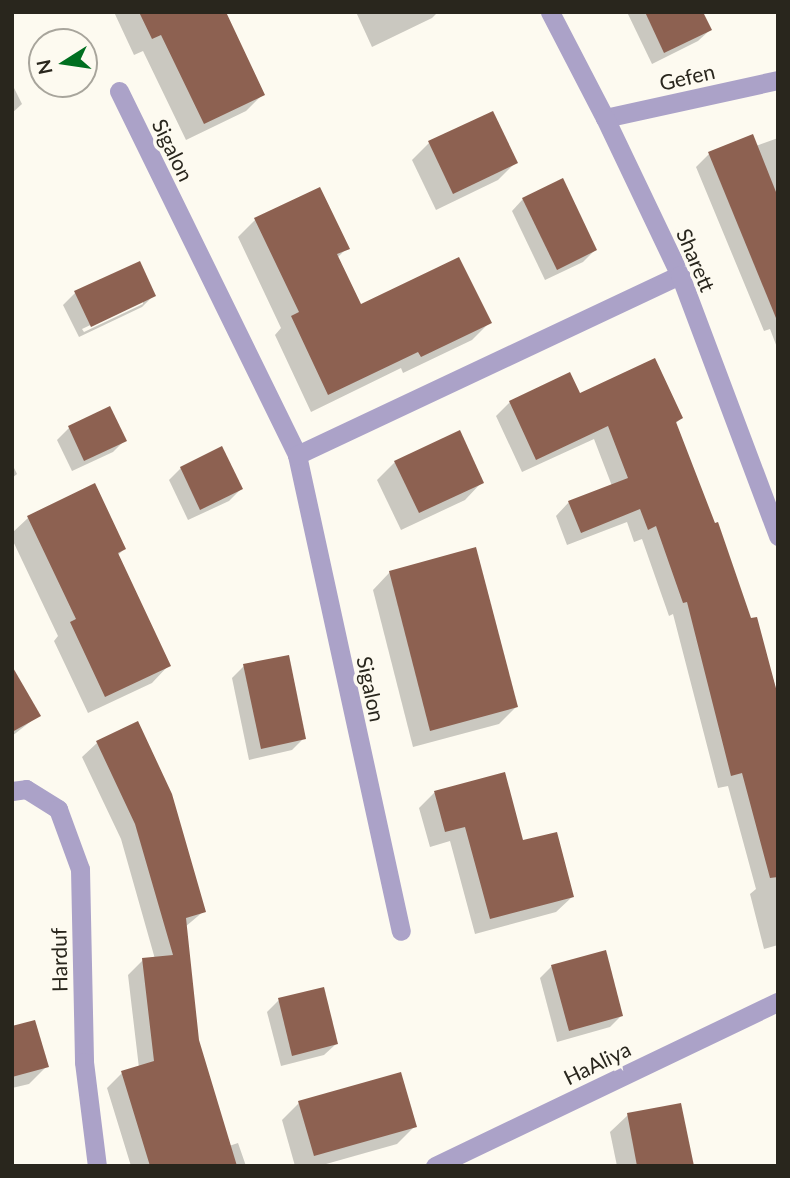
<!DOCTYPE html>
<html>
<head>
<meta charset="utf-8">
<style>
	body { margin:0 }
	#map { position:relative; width:790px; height:1178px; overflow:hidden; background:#fdfaf0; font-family:Lato,sans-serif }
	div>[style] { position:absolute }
	.shadow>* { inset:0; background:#0003 }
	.building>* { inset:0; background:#8d6151 }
	.minor>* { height:19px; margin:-9.5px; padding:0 9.5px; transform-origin:9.5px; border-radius:9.5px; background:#aba2c8 }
	.tertiary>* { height:19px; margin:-9.5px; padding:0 9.5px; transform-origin:9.5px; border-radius:9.5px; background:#aba2c8 }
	span { translate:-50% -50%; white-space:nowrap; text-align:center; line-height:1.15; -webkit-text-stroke:7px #fdfaf0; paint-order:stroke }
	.street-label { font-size:21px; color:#29261d }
	.frame { position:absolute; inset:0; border:14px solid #29261d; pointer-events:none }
	.north { position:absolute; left:28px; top:28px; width:70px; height:70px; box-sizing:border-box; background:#fdfaf0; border:2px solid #a8a59c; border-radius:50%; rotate:258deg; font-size:19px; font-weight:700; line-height:28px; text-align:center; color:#29261d }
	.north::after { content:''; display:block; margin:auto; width:24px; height:32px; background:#006f20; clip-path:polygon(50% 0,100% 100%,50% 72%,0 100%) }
</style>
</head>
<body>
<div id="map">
	<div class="shadow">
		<i style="clip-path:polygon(114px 12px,224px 12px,263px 94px,246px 111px,186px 140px,143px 51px,134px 55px)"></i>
		<i style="clip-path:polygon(356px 12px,438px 12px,432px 18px,372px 47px)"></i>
		<i style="clip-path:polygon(627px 12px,701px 12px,710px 30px,698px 41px,652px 64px)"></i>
		<i style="clip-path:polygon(12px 84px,22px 104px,12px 113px)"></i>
		<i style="clip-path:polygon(752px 137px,756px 146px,778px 138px,778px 212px,774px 213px,778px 222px,778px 350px,770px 329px,764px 331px,696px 167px,709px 154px)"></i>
		<i style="clip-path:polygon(429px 143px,515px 163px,498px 180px,436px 210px,412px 160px)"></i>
		<i style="clip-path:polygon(320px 189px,347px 248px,337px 258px,360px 306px,489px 323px,472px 340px,403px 373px,401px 368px,311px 412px,275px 335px,281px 328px,238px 237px,255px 220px)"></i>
		<i style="clip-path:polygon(523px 199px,595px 250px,583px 262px,545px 280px,512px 211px)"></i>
		<i style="clip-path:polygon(evenodd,75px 293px,154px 295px,142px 307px,79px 337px,63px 305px,75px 293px,143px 300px,143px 304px,84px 332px,82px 329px,143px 300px)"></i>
		<i style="clip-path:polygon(579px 396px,681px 418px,675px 424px,750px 620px,755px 619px,778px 695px,778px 945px,764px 949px,750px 894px,756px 889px,728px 786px,718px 788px,673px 614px,669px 616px,642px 539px,634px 542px,627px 522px,567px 545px,556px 516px,569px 502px,612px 486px,594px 439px,522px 472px,496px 416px,510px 402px)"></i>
		<i style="clip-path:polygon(109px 408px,125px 440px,113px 452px,72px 471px,57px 440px,69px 428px)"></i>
		<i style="clip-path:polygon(459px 432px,482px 482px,465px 500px,401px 530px,377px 480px,395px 462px)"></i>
		<i style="clip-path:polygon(12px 464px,17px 474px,12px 478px)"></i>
		<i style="clip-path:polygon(181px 468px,241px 489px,229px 501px,188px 520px,169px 480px)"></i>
		<i style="clip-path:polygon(28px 518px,124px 549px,117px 556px,169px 665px,152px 683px,88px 713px,54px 641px,58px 636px,12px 539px,12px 533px)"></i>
		<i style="clip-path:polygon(390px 572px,516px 707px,499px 724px,413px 747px,373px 590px)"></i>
		<i style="clip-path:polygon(244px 666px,304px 738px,292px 750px,249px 760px,232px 678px)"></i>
		<i style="clip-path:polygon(12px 687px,39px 715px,12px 736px)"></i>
		<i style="clip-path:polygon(97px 743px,204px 911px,185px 927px,198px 1041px,229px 1146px,238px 1143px,246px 1166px,131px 1166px,107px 1088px,122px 1073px,139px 1068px,128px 975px,143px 960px,155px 959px,121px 839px,82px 757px)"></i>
		<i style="clip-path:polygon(504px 774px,522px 843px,572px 897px,556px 912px,475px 934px,450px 841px,430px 847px,419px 808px,434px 793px)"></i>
		<i style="clip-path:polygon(552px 966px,621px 1016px,610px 1027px,557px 1042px,540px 978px)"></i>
		<i style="clip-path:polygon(279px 1000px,336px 1044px,324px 1055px,281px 1066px,267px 1012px)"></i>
		<i style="clip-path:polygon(12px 1028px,47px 1066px,29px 1084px,12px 1088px)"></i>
		<i style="clip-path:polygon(299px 1103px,415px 1126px,397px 1144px,319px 1166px,295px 1166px,282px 1120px)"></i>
		<i style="clip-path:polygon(628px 1115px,692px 1166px,617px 1166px,610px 1132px)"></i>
	</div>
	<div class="building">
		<i style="clip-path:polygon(139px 12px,226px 12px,265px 95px,204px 124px,161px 35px,152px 39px)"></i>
		<i style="clip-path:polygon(645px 12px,703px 12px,712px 30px,664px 53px)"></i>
		<i style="clip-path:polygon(493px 111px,518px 163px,453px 194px,428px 141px)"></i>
		<i style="clip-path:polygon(753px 134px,778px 197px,776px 318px,708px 152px)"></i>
		<i style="clip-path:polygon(563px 178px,597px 250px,557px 270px,522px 198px)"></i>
		<i style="clip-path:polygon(320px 187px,350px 249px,337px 254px,361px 304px,459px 257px,492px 323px,421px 357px,418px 352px,328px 395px,291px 316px,299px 312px,254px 218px)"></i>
		<i style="clip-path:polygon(140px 261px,156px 296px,91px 327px,74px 291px)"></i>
		<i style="clip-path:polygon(655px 358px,683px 418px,676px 422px,715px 523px,718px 522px,751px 618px,757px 617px,778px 696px,778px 877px,770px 878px,742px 773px,731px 776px,687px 602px,683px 603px,656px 526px,648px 530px,640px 509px,581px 533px,568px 501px,628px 478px,608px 426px,536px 460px,509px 401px,570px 372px,580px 393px)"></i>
		<i style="clip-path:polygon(110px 406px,127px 441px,84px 461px,68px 426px)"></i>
		<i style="clip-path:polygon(460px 430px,484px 483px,419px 513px,394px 461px)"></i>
		<i style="clip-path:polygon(222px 446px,243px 489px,200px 510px,180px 467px)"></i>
		<i style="clip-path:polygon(95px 483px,126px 549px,118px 553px,171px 666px,105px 697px,70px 622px,76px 619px,27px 516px)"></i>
		<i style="clip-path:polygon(476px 547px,518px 707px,430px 731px,389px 571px)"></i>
		<i style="clip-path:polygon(289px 655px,306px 739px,261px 749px,243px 664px)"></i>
		<i style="clip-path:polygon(12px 666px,41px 716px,12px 732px)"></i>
		<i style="clip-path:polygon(138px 721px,172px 794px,206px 912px,186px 918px,199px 1040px,237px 1166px,150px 1166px,121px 1071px,154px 1061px,142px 958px,173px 955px,135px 824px,96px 741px)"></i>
		<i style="clip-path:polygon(505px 772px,523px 840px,557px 832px,574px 897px,490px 919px,465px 827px,445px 832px,434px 791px)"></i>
		<i style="clip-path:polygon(606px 950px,623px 1016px,569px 1031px,551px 965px)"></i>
		<i style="clip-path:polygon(324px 987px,338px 1044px,292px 1056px,278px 998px)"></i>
		<i style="clip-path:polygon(35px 1020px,49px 1067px,12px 1077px,12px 1026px)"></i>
		<i style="clip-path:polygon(401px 1072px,417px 1127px,314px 1156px,298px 1101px)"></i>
		<i style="clip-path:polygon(681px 1103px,694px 1166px,637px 1166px,627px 1113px)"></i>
	</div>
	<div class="minor">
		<i style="left:119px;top:91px;width:405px;rotate:63.9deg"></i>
		<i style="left:297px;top:455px;width:487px;rotate:77.7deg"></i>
		<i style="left:605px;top:118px;width:177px;rotate:-12.4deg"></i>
		<i style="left:297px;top:455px;width:423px;rotate:-25.2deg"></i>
		<i style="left:12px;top:791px;width:14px;rotate:-8deg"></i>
		<i style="left:26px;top:789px;width:38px;rotate:32deg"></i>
		<i style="left:58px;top:809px;width:64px;rotate:69.9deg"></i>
		<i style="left:80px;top:869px;width:193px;rotate:88.8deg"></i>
		<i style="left:84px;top:1062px;width:105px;rotate:82.9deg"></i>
		<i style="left:435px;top:1166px;width:380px;rotate:-25.6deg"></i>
	</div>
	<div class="tertiary">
		<i style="left:550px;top:12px;width:119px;rotate:62.6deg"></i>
		<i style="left:605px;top:118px;width:174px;rotate:64.5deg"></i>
		<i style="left:680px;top:275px;width:279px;rotate:69.4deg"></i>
	</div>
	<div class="street-label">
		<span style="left:687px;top:77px;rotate:-13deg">Gefen</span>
		<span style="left:173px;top:150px;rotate:64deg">Sigalon</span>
		<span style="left:696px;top:260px;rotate:67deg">Sharett</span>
		<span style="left:371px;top:689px;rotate:78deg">Sigalon</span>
		<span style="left:59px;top:960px;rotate:-91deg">Harduf</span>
		<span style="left:597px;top:1063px;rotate:-26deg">HaAliya</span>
	</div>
	<div class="frame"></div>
	<div class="north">N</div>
</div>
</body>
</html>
